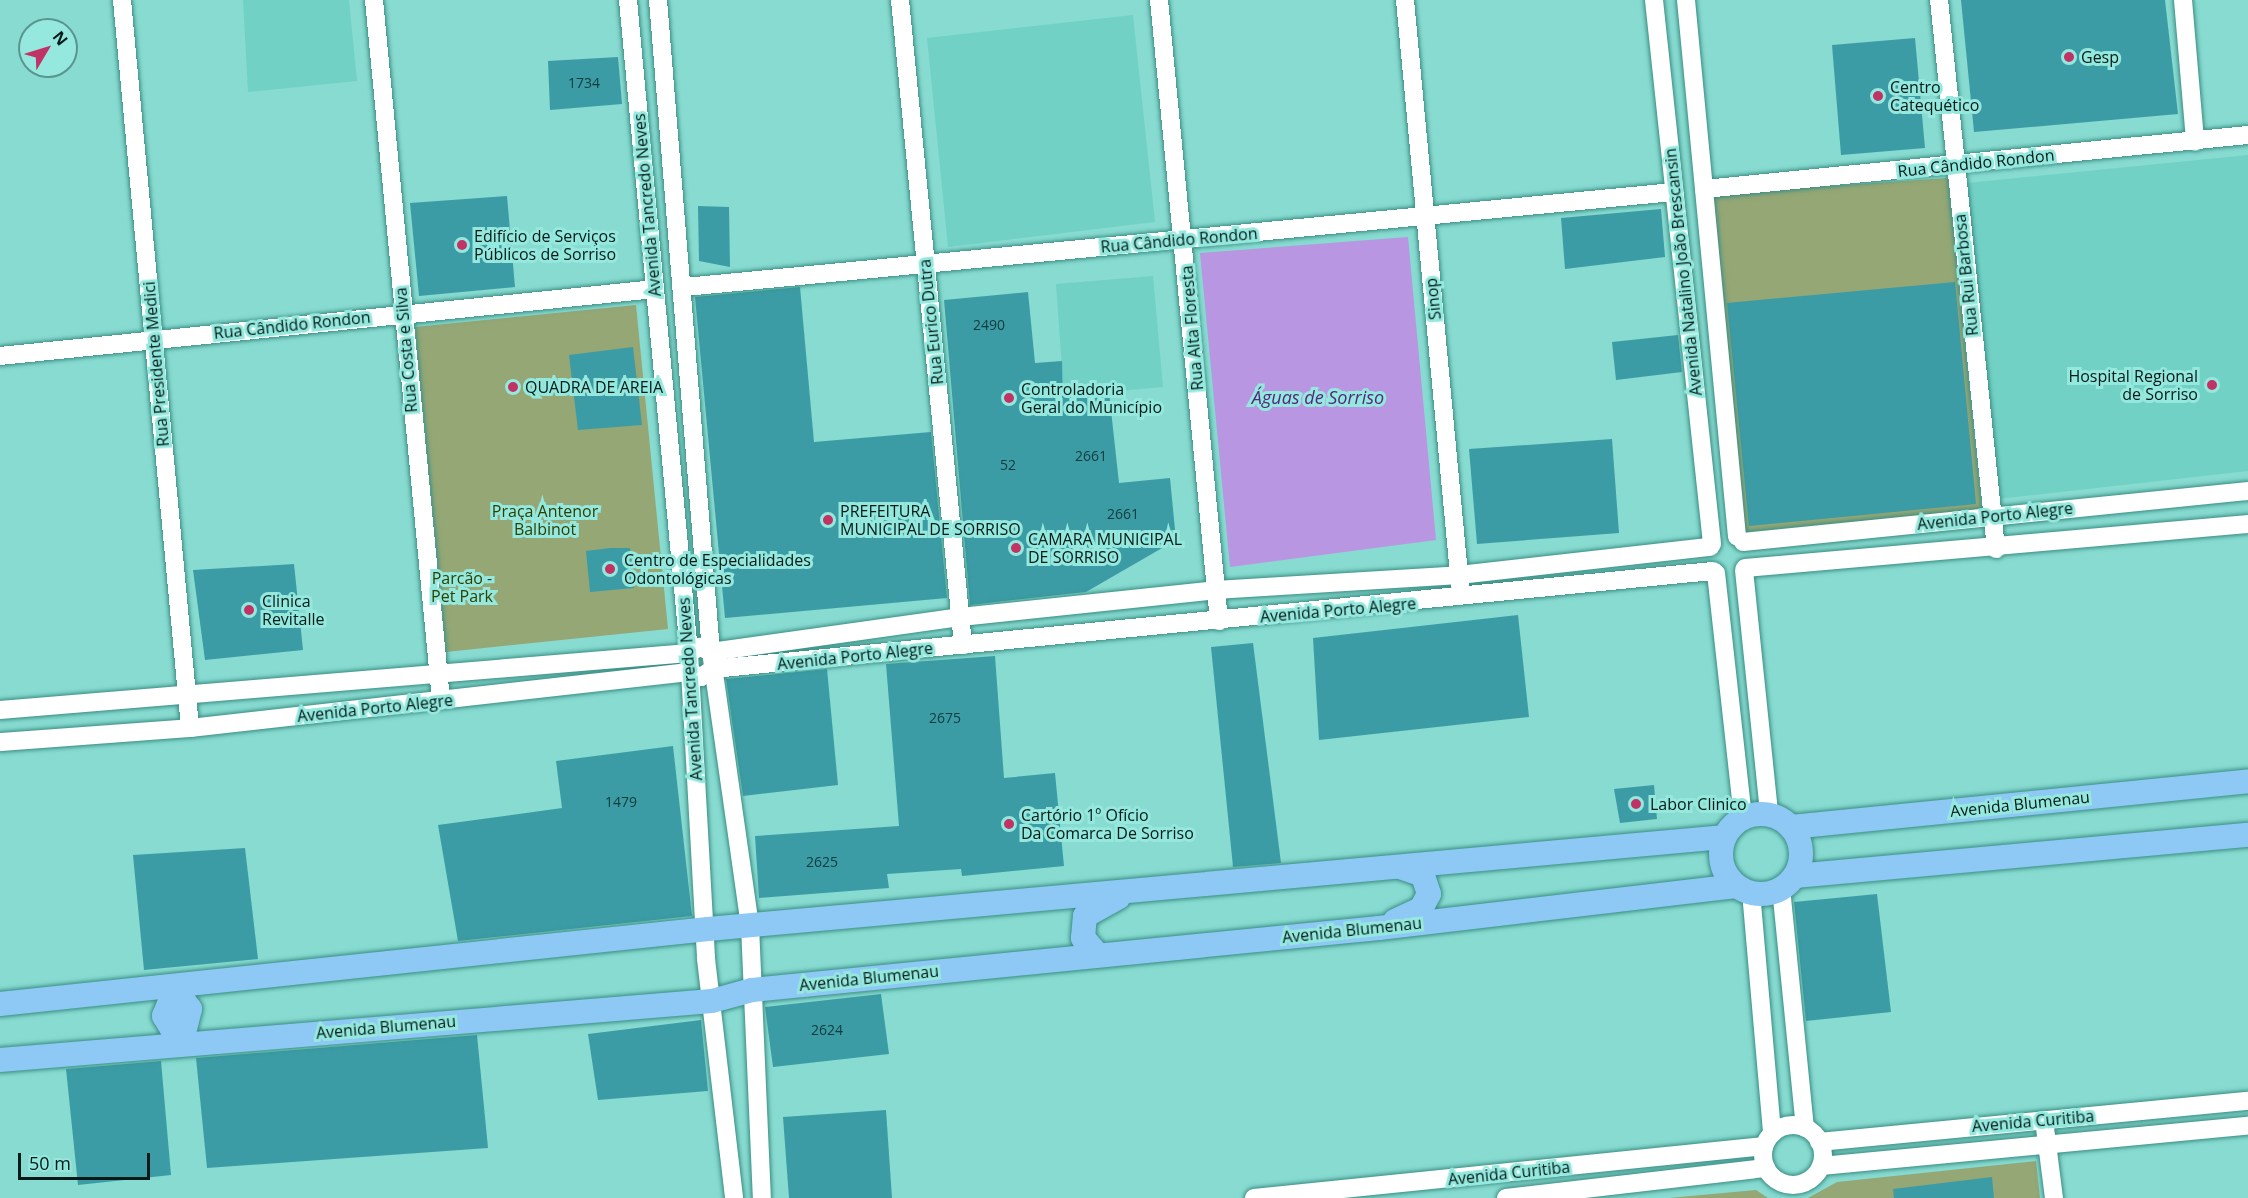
<!DOCTYPE html>
<html>
<head>
<meta charset="utf-8">
<style>
	body { margin:0 }
	#map { position:relative; width:2248px; height:1198px; overflow:hidden; background:#88dbd0; font-family:"Open Sans",sans-serif }
	div>[style] { position:absolute }
	.built>* { inset:0; background:#72d1c5 }
	.green>* { inset:0; background:#94a775 }
	.water>* { inset:0; background:#b996e2 }
	.building>* { inset:0; background:#3c9ca6 }
	.roads { filter:drop-shadow(0 0 2px #398e84) drop-shadow(0 0 2px #398e84) }
	.minor>* { height:18px; margin:-9px; padding:0 9px; transform-origin:9px; border-radius:9px; background:#fff }
	.minor>.ring { margin:-9px; padding:0; box-sizing:content-box; background:none; border:18px solid #fff; border-radius:50% }
	.major>* { height:24px; margin:-12px; padding:0 12px; transform-origin:12px; border-radius:12px; background:#8ec8f4 }
	.major>.ring { margin:-12px; padding:0; box-sizing:content-box; background:none; border:24px solid #8ec8f4; border-radius:50% }
	.dots>* { width:16px; height:16px; translate:-50% -50%; box-sizing:border-box; border:3px solid #95e8dd; border-radius:50% }
	span { translate:-50% -50%; white-space:nowrap; text-align:center; line-height:1.15; -webkit-text-stroke:6px #95e8dd; paint-order:stroke }
	.number-label { font-size:14px; color:#103b3c }
	.number-label span { -webkit-text-stroke-width:0 }
	.poi-label { font-size:16px; color:#021b19 }
	.left { translate:0 -50%; text-align:left }
	.right { translate:-100% -50%; text-align:right }
	.street-label { font-size:16px; color:#021b19 }
	.park-label { font-size:16px; color:#2e3f00 }
	.water-label { font-size:18px; color:#55277e; font-style:italic }
	.north { position:absolute; left:18px; top:18px; width:60px; height:60px; box-sizing:border-box; background:#95e8dd; border:2px solid #5a968f; border-radius:50%; rotate:52deg; font-size:16px; font-weight:700; line-height:24px; text-align:center; color:#021b19 }
	.north::after { content:''; display:block; margin:auto; width:21px; height:27px; background:#c13364; clip-path:polygon(50% 0,100% 100%,50% 72%,0 100%) }
	.scale { position:absolute; left:18px; top:1153px; width:132px; height:27px; box-sizing:border-box; border:3px solid #021b19; border-top:0; padding-left:8px; font-size:18px; line-height:21px; white-space:nowrap; color:#021b19; -webkit-text-stroke:4px #95e8dd; paint-order:stroke }
</style>
</head>
<body>
<div id="map">
	<div class="built">
		<i style="clip-path:polygon(243px 0,349px 0,357px 81px,248px 92px)"></i>
		<i style="clip-path:polygon(1133px 15px,1155px 222px,948px 247px,927px 38px)"></i>
		<i style="clip-path:polygon(2248px 155px,2248px 471px,1998px 499px,1967px 183px)"></i>
		<i style="clip-path:polygon(1153px 276px,1163px 387px,1064px 396px,1056px 284px)"></i>
	</div>
	<div class="green">
		<i style="clip-path:polygon(1948px 178px,1982px 510px,1744px 532px,1712px 194px)"></i>
		<i style="clip-path:polygon(636px 305px,668px 629px,446px 652px,415px 327px)"></i>
		<i style="clip-path:polygon(2036px 1161px,2040px 1198px,1808px 1198px,1837px 1182px)"></i>
		<i style="clip-path:polygon(1756px 1190px,1768px 1198px,1669px 1198px)"></i>
	</div>
	<div class="water">
		<i style="clip-path:polygon(1408px 237px,1436px 540px,1230px 567px,1200px 253px)"></i>
	</div>
	<div class="building">
		<i style="clip-path:polygon(1961px 0,2165px 0,2178px 114px,1974px 132px)"></i>
		<i style="clip-path:polygon(1915px 38px,1925px 148px,1841px 155px,1832px 45px)"></i>
		<i style="clip-path:polygon(618px 57px,622px 104px,550px 110px,548px 61px)"></i>
		<i style="clip-path:polygon(507px 196px,515px 287px,419px 296px,410px 203px)"></i>
		<i style="clip-path:polygon(698px 206px,729px 207px,730px 267px,699px 261px)"></i>
		<i style="clip-path:polygon(1661px 209px,1665px 257px,1565px 269px,1561px 218px)"></i>
		<i style="clip-path:polygon(1955px 282px,1976px 504px,1749px 526px,1727px 303px)"></i>
		<i style="clip-path:polygon(800px 287px,814px 442px,931px 432px,947px 598px,725px 618px,695px 297px)"></i>
		<i style="clip-path:polygon(1028px 292px,1035px 363px,1062px 361px,1063px 396px,1109px 392px,1119px 483px,1170px 478px,1176px 540px,1086px 592px,970px 605px,944px 300px)"></i>
		<i style="clip-path:polygon(1678px 335px,1682px 372px,1616px 380px,1612px 342px)"></i>
		<i style="clip-path:polygon(633px 347px,642px 425px,578px 430px,569px 355px)"></i>
		<i style="clip-path:polygon(1612px 439px,1619px 533px,1477px 544px,1469px 449px)"></i>
		<i style="clip-path:polygon(610px 548px,630px 548px,634px 588px,590px 592px,586px 551px)"></i>
		<i style="clip-path:polygon(294px 564px,303px 650px,205px 660px,193px 570px)"></i>
		<i style="clip-path:polygon(1518px 615px,1529px 717px,1319px 740px,1313px 638px)"></i>
		<i style="clip-path:polygon(1253px 643px,1281px 863px,1233px 867px,1211px 647px)"></i>
		<i style="clip-path:polygon(995px 656px,1004px 778px,1055px 773px,1064px 866px,962px 876px,961px 869px,887px 874px,889px 888px,759px 898px,755px 836px,899px 826px,886px 664px)"></i>
		<i style="clip-path:polygon(827px 669px,838px 785px,743px 796px,726px 679px)"></i>
		<i style="clip-path:polygon(673px 746px,692px 916px,458px 941px,438px 825px,562px 808px,556px 761px)"></i>
		<i style="clip-path:polygon(1654px 785px,1657px 819px,1620px 823px,1614px 789px)"></i>
		<i style="clip-path:polygon(245px 848px,258px 959px,144px 970px,133px 855px)"></i>
		<i style="clip-path:polygon(1877px 894px,1891px 1012px,1806px 1021px,1794px 902px)"></i>
		<i style="clip-path:polygon(881px 994px,889px 1054px,773px 1067px,765px 1007px)"></i>
		<i style="clip-path:polygon(701px 1020px,708px 1091px,598px 1100px,588px 1034px)"></i>
		<i style="clip-path:polygon(477px 1035px,488px 1148px,207px 1168px,196px 1058px)"></i>
		<i style="clip-path:polygon(161px 1061px,171px 1175px,78px 1185px,66px 1069px)"></i>
		<i style="clip-path:polygon(886px 1110px,892px 1198px,789px 1198px,783px 1117px)"></i>
		<i style="clip-path:polygon(1992px 1177px,1994px 1198px,1894px 1198px,1893px 1189px)"></i>
	</div>
	<div class="roads">
		<div class="minor">
			<i style="left:122px;top:0;width:731px;rotate:84.66deg"></i>
			<i style="left:374px;top:0;width:703px;rotate:84.53deg"></i>
			<i style="left:628px;top:0;width:656px;rotate:84.66deg"></i>
			<i style="left:689px;top:653px;width:306px;rotate:86.8deg"></i>
			<i style="left:706px;top:959px;width:241px;rotate:83.3deg"></i>
			<i style="left:658px;top:0;width:654px;rotate:85.35deg"></i>
			<i style="left:711px;top:652px;width:277px;rotate:81.9deg"></i>
			<i style="left:750px;top:926px;width:272px;rotate:87.5deg"></i>
			<i style="left:900px;top:0;width:648px;rotate:84.42deg"></i>
			<i style="left:1159px;top:0;width:624px;rotate:84.48deg"></i>
			<i style="left:1405px;top:0;width:588px;rotate:84.63deg"></i>
			<i style="left:1654px;top:0;width:547px;rotate:83.91deg"></i>
			<i style="left:1686px;top:0;width:539px;rotate:84.57deg"></i>
			<i style="left:1939px;top:0;width:552px;rotate:84.07deg"></i>
			<i style="left:2183px;top:0;width:142px;rotate:85.1deg"></i>
			<i style="left:1704px;top:189px;width:547px;rotate:-5.67deg"></i>
			<i style="left:685px;top:287px;width:994px;rotate:-5.49deg"></i>
			<i style="left:0;top:356px;width:658px;rotate:-5.84deg"></i>
			<i style="left:1743px;top:542px;width:508px;rotate:-5.77deg"></i>
			<i style="left:1745px;top:568px;width:505px;rotate:-5deg"></i>
			<i style="left:1744px;top:570px;width:245px;rotate:84.1deg"></i>
			<i style="left:1716px;top:573px;width:246px;rotate:83.7deg"></i>
			<i style="left:0;top:710px;width:691px;rotate:-4.73deg"></i>
			<i style="left:689px;top:653px;width:13px;rotate:-29deg"></i>
			<i style="left:700px;top:647px;width:12px;rotate:24deg"></i>
			<i style="left:711px;top:652px;width:251px;rotate:-8deg"></i>
			<i style="left:960px;top:617px;width:257px;rotate:-6deg"></i>
			<i style="left:1216px;top:590px;width:243px;rotate:-3.5deg"></i>
			<i style="left:1459px;top:575px;width:253px;rotate:-6.4deg"></i>
			<i style="left:0;top:742px;width:191px;rotate:-4.2deg"></i>
			<i style="left:190px;top:728px;width:502px;rotate:-6.4deg"></i>
			<i style="left:689px;top:672px;width:13px;rotate:23deg"></i>
			<i style="left:701px;top:677px;width:14px;rotate:-34deg"></i>
			<i style="left:713px;top:669px;width:1005px;rotate:-5.6deg"></i>
			<i style="left:1781px;top:888px;width:241px;rotate:84.3deg"></i>
			<i style="left:1751px;top:892px;width:243px;rotate:85deg"></i>
			<i style="left:2044px;top:1120px;width:79px;rotate:82.7deg"></i>
			<i class="ring" style="left:1763px;top:1125px;width:42px;height:42px"></i>
			<i style="left:1819px;top:1142px;width:431px;rotate:-5.5deg"></i>
			<i style="left:1821px;top:1166px;width:429px;rotate:-5.4deg"></i>
			<i style="left:1254px;top:1198px;width:513px;rotate:-5.82deg"></i>
			<i style="left:1506px;top:1198px;width:262px;rotate:-6.6deg"></i>
		</div>
		<div class="major">
			<i class="ring" style="left:1721px;top:814px;width:56px;height:56px"></i>
			<i style="left:1791px;top:827px;width:459px;rotate:-5.7deg"></i>
			<i style="left:1795px;top:876px;width:455px;rotate:-5.2deg"></i>
			<i style="left:1395px;top:921px;width:29px;rotate:-25deg"></i>
			<i style="left:1421px;top:909px;width:17px;rotate:-62deg"></i>
			<i style="left:1429px;top:894px;width:20px;rotate:-108deg"></i>
			<i style="left:1423px;top:875px;width:24px;rotate:-161deg"></i>
			<i style="left:1098px;top:955px;width:23px;rotate:-131deg"></i>
			<i style="left:1083px;top:938px;width:22px;rotate:-85deg"></i>
			<i style="left:1085px;top:916px;width:38px;rotate:-29deg"></i>
			<i style="left:175px;top:989px;width:25px;rotate:53deg"></i>
			<i style="left:190px;top:1009px;width:36px;rotate:104deg"></i>
			<i style="left:181px;top:1044px;width:33px;rotate:-121deg"></i>
			<i style="left:164px;top:1016px;width:29px;rotate:-68deg"></i>
			<i style="left:0;top:1004px;width:712px;rotate:-6.05deg"></i>
			<i style="left:708px;top:929px;width:1021px;rotate:-5.17deg"></i>
			<i style="left:0;top:1060px;width:714px;rotate:-4.74deg"></i>
			<i style="left:712px;top:1001px;width:41px;rotate:-15.4deg"></i>
			<i style="left:752px;top:990px;width:630px;rotate:-5.65deg"></i>
			<i style="left:1379px;top:928px;width:360px;rotate:-6.7deg"></i>
		</div>
	</div>
	<div class="dots">
		<i style="left:2069px;top:57px;background:#c13364"></i>
		<i style="left:1878px;top:96px;background:#c13364"></i>
		<i style="left:462px;top:245px;background:#c13364"></i>
		<i style="left:2212px;top:385px;background:#c13364"></i>
		<i style="left:513px;top:387px;background:#c13364"></i>
		<i style="left:1009px;top:398px;background:#c13364"></i>
		<i style="left:828px;top:520px;background:#c13364"></i>
		<i style="left:1016px;top:548px;background:#c13364"></i>
		<i style="left:610px;top:569px;background:#c13364"></i>
		<i style="left:249px;top:610px;background:#c13364"></i>
		<i style="left:1636px;top:804px;background:#c13364"></i>
		<i style="left:1009px;top:824px;background:#c13364"></i>
	</div>
	<div class="number-label">
		<span style="left:584px;top:83px">1734</span>
		<span style="left:989px;top:325px">2490</span>
		<span style="left:1091px;top:456px">2661</span>
		<span style="left:1008px;top:465px">52</span>
		<span style="left:1123px;top:514px">2661</span>
		<span style="left:945px;top:718px">2675</span>
		<span style="left:621px;top:802px">1479</span>
		<span style="left:822px;top:862px">2625</span>
		<span style="left:827px;top:1030px">2624</span>
	</div>
	<div class="poi-label">
		<span class="left" style="left:2081px;top:57px">Gesp</span>
		<span class="left" style="left:1890px;top:96px">Centro<br>Catequético</span>
		<span class="left" style="left:474px;top:245px">Edifício de Serviços<br>Públicos de Sorriso</span>
		<span class="right" style="left:2198px;top:385px">Hospital Regional<br>de Sorriso</span>
		<span class="left" style="left:525px;top:387px">QUADRA DE AREIA</span>
		<span class="left" style="left:1021px;top:398px">Controladoria<br>Geral do Município</span>
		<span class="left" style="left:840px;top:520px">PREFEITURA<br>MUNICIPAL DE SORRISO</span>
		<span class="left" style="left:1028px;top:548px">CAMARA MUNICIPAL<br>DE SORRISO</span>
		<span class="left" style="left:624px;top:569px">Centro de Especialidades<br>Odontológicas</span>
		<span class="left" style="left:262px;top:610px">Clinica<br>Revitalle</span>
		<span class="left" style="left:1650px;top:804px">Labor Clinico</span>
		<span class="left" style="left:1021px;top:824px">Cartório 1º Ofício<br>Da Comarca De Sorriso</span>
	</div>
	<div class="street-label">
		<span style="left:1976px;top:163px;rotate:-6deg">Rua Cândido Rondon</span>
		<span style="left:647px;top:205px;rotate:-95deg">Avenida Tancredo Neves</span>
		<span style="left:1179px;top:240px;rotate:-5deg">Rua Cândido Rondon</span>
		<span style="left:1683px;top:272px;rotate:-96deg">Avenida Natalino João Brescansin</span>
		<span style="left:1966px;top:275px;rotate:-96deg">Rua Rui Barbosa</span>
		<span style="left:1433px;top:299px;rotate:-96deg">Sinop</span>
		<span style="left:931px;top:322px;rotate:-96deg">Rua Eurico Dutra</span>
		<span style="left:292px;top:325px;rotate:-6deg">Rua Cândido Rondon</span>
		<span style="left:1192px;top:328px;rotate:-95deg">Rua Alta Floresta</span>
		<span style="left:406px;top:350px;rotate:-95deg">Rua Costa e Silva</span>
		<span style="left:156px;top:364px;rotate:-95deg">Rua Presidente Medici</span>
		<span style="left:1995px;top:516px;rotate:-6deg">Avenida Porto Alegre</span>
		<span style="left:1338px;top:610px;rotate:-5deg">Avenida Porto Alegre</span>
		<span style="left:855px;top:656px;rotate:-6deg">Avenida Porto Alegre</span>
		<span style="left:690px;top:689px;rotate:-94deg">Avenida Tancredo Neves</span>
		<span style="left:375px;top:708px;rotate:-6deg">Avenida Porto Alegre</span>
		<span style="left:2020px;top:804px;rotate:-6deg">Avenida Blumenau</span>
		<span style="left:1352px;top:930px;rotate:-6deg">Avenida Blumenau</span>
		<span style="left:869px;top:978px;rotate:-6deg">Avenida Blumenau</span>
		<span style="left:386px;top:1027px;rotate:-5deg">Avenida Blumenau</span>
		<span style="left:2033px;top:1121px;rotate:-5deg">Avenida Curitiba</span>
		<span style="left:1509px;top:1173px;rotate:-6deg">Avenida Curitiba</span>
	</div>
	<div class="park-label">
		<span style="left:545px;top:520px">Praça Antenor<br>Balbinot</span>
		<span style="left:462px;top:587px">Parcão -<br>Pet Park</span>
	</div>
	<div class="water-label">
		<span style="left:1318px;top:397px">Águas de Sorriso</span>
	</div>
	<div class="north">N</div>
	<div class="scale">50 m</div>
</div>
</body>
</html>
